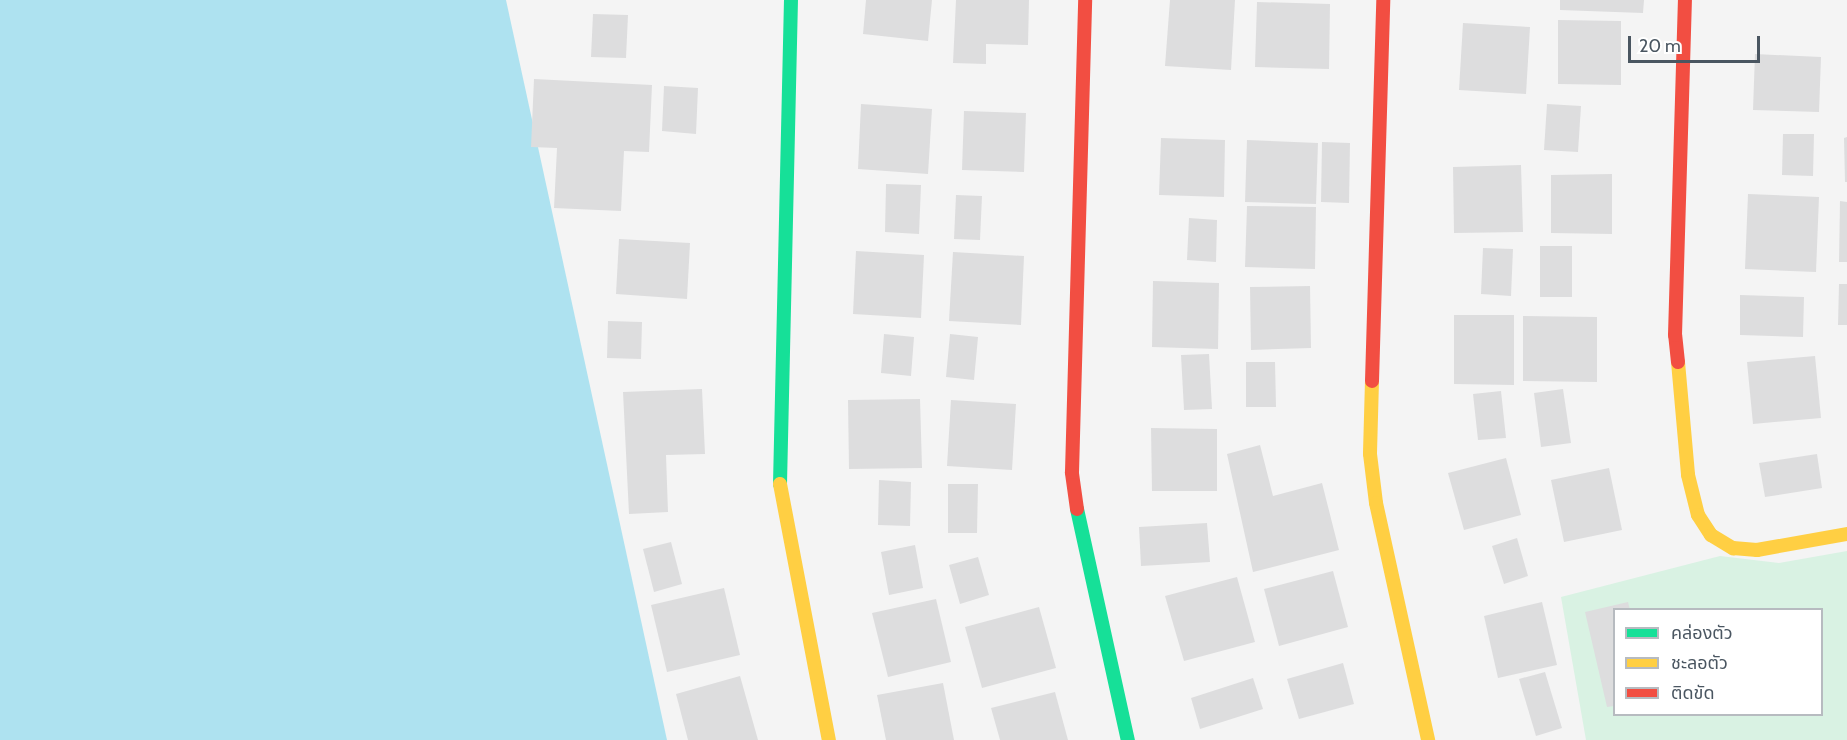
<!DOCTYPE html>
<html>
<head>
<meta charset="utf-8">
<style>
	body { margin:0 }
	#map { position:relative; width:1847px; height:740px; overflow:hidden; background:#f4f4f4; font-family:Cabin,"Noto Sans Thai",sans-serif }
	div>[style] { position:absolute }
	.green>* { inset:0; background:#d9f2e3 }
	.water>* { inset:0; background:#aee2f0 }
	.building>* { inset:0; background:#ddddde }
	.fast>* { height:14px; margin:-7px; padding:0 7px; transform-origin:7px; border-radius:7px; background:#16e098 }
	.slow>* { height:14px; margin:-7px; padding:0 7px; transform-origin:7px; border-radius:7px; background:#ffcf43 }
	.jam>* { height:14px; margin:-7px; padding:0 7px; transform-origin:7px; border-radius:7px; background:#f24e42 }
	span { translate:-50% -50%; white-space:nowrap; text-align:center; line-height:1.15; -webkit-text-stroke:4.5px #fff; paint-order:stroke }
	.legend { position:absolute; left:1613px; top:608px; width:210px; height:108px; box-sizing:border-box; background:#fff; border:2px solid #b7bbc0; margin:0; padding:8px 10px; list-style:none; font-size:18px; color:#4a5661 }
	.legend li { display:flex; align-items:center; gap:12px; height:30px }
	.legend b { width:30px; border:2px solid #b7bbc0 }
	.scale { position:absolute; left:1628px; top:36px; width:132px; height:27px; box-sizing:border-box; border:3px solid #4a5661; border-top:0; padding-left:8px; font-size:18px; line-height:21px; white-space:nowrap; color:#4a5661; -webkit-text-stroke:4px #fff; paint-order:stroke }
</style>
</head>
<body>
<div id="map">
	<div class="green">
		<i style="clip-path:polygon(evenodd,1847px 551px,1847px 740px,1586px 740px,1561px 597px,1720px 556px,1779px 563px,1847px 551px,1614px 610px,1822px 610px,1822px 714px,1614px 714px,1614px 610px)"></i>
	</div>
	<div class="water">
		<i style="clip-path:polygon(0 0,506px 0,667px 740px,0 740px)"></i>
	</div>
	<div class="building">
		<i style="clip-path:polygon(866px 0,932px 0,928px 41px,863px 34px)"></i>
		<i style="clip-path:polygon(956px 0,1029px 0,1028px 45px,986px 44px,986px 64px,953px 63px)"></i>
		<i style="clip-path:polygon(1170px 0,1235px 0,1231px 70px,1165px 66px)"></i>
		<i style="clip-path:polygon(1560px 0,1644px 0,1643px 13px,1560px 10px)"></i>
		<i style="clip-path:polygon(1257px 2px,1330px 4px,1329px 69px,1255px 67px)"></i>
		<i style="clip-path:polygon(593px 14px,628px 15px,626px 58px,591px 57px)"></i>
		<i style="clip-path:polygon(1558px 20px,1621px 21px,1621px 85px,1558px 84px)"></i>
		<i style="clip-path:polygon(1463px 23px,1530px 27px,1526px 94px,1459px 90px)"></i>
		<i style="clip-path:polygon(1755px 54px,1821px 57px,1819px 112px,1753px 110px)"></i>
		<i style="clip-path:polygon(534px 79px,652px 85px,649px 152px,624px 151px,621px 211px,554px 208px,557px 148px,531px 147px)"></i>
		<i style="clip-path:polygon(664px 86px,698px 88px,696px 134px,662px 131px)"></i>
		<i style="clip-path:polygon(861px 104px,932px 109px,928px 174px,858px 169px)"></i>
		<i style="clip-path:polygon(1547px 104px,1581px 106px,1578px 152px,1544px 150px)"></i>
		<i style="clip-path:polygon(964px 111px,1026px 113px,1024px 172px,962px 170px)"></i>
		<i style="clip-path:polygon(1783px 134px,1814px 134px,1813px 176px,1782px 175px)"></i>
		<i style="clip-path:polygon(1847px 137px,1847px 182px,1845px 182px,1844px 138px)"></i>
		<i style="clip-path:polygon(1161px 138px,1225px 140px,1224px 197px,1159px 195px)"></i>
		<i style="clip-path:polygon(1247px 140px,1318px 143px,1316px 204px,1245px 202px)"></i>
		<i style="clip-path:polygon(1322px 142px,1350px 143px,1349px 203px,1321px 202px)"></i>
		<i style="clip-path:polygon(1521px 165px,1523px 232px,1454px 233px,1453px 167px)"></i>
		<i style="clip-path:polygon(1612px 174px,1612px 234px,1551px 233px,1551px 175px)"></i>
		<i style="clip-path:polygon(886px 184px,921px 185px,919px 234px,885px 232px)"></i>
		<i style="clip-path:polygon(1748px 194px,1819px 197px,1816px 272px,1745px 269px)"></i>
		<i style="clip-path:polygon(956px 195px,982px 196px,980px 240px,954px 239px)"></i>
		<i style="clip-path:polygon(1840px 201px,1847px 202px,1847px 262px,1839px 262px)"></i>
		<i style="clip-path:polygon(1247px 206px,1316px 207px,1315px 269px,1245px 267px)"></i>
		<i style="clip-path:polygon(1189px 218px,1217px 220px,1216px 262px,1187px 260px)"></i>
		<i style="clip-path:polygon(619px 239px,690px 243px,687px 299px,616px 294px)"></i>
		<i style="clip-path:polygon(1540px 246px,1572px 246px,1572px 297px,1540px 297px)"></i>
		<i style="clip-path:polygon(1483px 248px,1513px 249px,1511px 296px,1481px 294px)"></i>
		<i style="clip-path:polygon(856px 251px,924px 255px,921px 318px,853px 314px)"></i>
		<i style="clip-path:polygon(953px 252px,1024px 256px,1021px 325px,949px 321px)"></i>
		<i style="clip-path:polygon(1153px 281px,1219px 283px,1218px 349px,1152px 347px)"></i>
		<i style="clip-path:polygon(1839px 284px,1847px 284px,1847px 325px,1838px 325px)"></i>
		<i style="clip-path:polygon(1310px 286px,1311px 348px,1251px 350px,1250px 287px)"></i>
		<i style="clip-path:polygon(1740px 295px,1804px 297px,1803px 337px,1740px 335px)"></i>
		<i style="clip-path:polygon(1454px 315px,1514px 315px,1514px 385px,1454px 384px)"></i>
		<i style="clip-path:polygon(1523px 316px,1597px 317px,1597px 382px,1523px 381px)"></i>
		<i style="clip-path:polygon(608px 321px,642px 322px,641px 359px,607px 358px)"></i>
		<i style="clip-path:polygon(884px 334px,914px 337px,911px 376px,881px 373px)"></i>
		<i style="clip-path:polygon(950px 334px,978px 337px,974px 380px,946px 377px)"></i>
		<i style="clip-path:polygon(1209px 354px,1212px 409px,1184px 410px,1181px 355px)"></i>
		<i style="clip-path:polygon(1815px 356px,1821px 418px,1753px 424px,1747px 362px)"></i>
		<i style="clip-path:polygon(1246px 362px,1275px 362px,1276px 407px,1246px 407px)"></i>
		<i style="clip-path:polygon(702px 389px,705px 454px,666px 455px,668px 512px,629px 514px,623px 392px)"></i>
		<i style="clip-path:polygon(1563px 389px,1571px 443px,1541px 447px,1534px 393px)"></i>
		<i style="clip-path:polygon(1501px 391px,1506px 438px,1478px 440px,1473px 394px)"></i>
		<i style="clip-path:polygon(920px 399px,922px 468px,849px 469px,848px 400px)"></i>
		<i style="clip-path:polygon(951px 400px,1016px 404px,1012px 470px,947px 466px)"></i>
		<i style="clip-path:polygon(1151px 428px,1217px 429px,1217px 491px,1152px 491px)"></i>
		<i style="clip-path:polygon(1260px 445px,1273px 496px,1322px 483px,1339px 550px,1253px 572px,1227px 454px)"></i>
		<i style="clip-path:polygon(1817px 454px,1822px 488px,1765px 497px,1759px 463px)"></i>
		<i style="clip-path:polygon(1506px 458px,1521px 515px,1464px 530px,1448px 473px)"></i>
		<i style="clip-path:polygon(1609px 468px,1622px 530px,1564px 542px,1551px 480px)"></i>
		<i style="clip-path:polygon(879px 480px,911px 482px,910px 526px,878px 525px)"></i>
		<i style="clip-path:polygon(948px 484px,978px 484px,977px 533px,948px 533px)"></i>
		<i style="clip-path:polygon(1207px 523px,1210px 562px,1141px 566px,1139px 527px)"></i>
		<i style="clip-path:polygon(1517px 538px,1528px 576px,1504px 584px,1492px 546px)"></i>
		<i style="clip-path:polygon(671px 542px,682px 584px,654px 592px,643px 549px)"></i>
		<i style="clip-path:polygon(915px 545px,923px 588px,889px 595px,881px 552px)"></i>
		<i style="clip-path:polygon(978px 557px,989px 595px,960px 604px,949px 565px)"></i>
		<i style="clip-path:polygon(1333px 571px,1348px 627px,1279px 646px,1264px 589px)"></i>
		<i style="clip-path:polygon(1237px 577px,1255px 642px,1184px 661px,1165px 596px)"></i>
		<i style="clip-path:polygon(724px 588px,740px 655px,667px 672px,651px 605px)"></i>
		<i style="clip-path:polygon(936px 599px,951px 662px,888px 677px,872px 613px)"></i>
		<i style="clip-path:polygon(1542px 602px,1557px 665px,1498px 678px,1484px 616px)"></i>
		<i style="clip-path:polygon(1628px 602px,1630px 610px,1614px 610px,1614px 706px,1607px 707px,1585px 612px)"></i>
		<i style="clip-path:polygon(1039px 607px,1056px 668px,982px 688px,965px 627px)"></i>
		<i style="clip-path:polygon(1343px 663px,1354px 704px,1299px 719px,1287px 679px)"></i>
		<i style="clip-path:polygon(1545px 672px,1562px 728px,1536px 736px,1519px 679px)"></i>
		<i style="clip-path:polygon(740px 676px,758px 740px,688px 740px,676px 694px)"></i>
		<i style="clip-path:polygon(1253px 678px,1263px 709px,1200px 729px,1191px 698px)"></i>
		<i style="clip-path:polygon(943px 683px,954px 740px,886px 740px,877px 695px)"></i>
		<i style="clip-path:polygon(1055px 692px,1068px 740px,1000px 740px,991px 708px)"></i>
	</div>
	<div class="fast">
		<i style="left:780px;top:484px;width:484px;rotate:-88.7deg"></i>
		<i style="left:1077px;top:509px;width:237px;rotate:77.6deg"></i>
	</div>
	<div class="slow">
		<i style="left:1678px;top:362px;width:113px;rotate:84.9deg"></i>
		<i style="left:1688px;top:475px;width:41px;rotate:76deg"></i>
		<i style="left:1698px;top:515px;width:24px;rotate:57deg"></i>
		<i style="left:1711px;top:535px;width:26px;rotate:31deg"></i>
		<i style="left:1733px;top:548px;width:24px;rotate:5deg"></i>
		<i style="left:1757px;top:550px;width:91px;rotate:-10.1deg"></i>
		<i style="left:1372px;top:381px;width:73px;rotate:91.6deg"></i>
		<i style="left:1370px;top:454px;width:49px;rotate:83deg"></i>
		<i style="left:1376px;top:503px;width:243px;rotate:77.6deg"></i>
		<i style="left:780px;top:484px;width:261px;rotate:79.2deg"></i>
	</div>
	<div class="jam">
		<i style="left:1678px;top:362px;width:27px;rotate:-96deg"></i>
		<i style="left:1675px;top:335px;width:335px;rotate:-88.3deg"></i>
		<i style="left:1372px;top:381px;width:381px;rotate:-88.3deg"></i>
		<i style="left:1077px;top:509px;width:37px;rotate:-98deg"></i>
		<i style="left:1072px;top:472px;width:472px;rotate:-88.4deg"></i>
	</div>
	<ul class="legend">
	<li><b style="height:8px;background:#16e098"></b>คล่องตัว</li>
	<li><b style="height:8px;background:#ffcf43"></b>ชะลอตัว</li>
	<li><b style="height:8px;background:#f24e42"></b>ติดขัด</li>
	</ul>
	<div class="scale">20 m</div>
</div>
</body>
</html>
